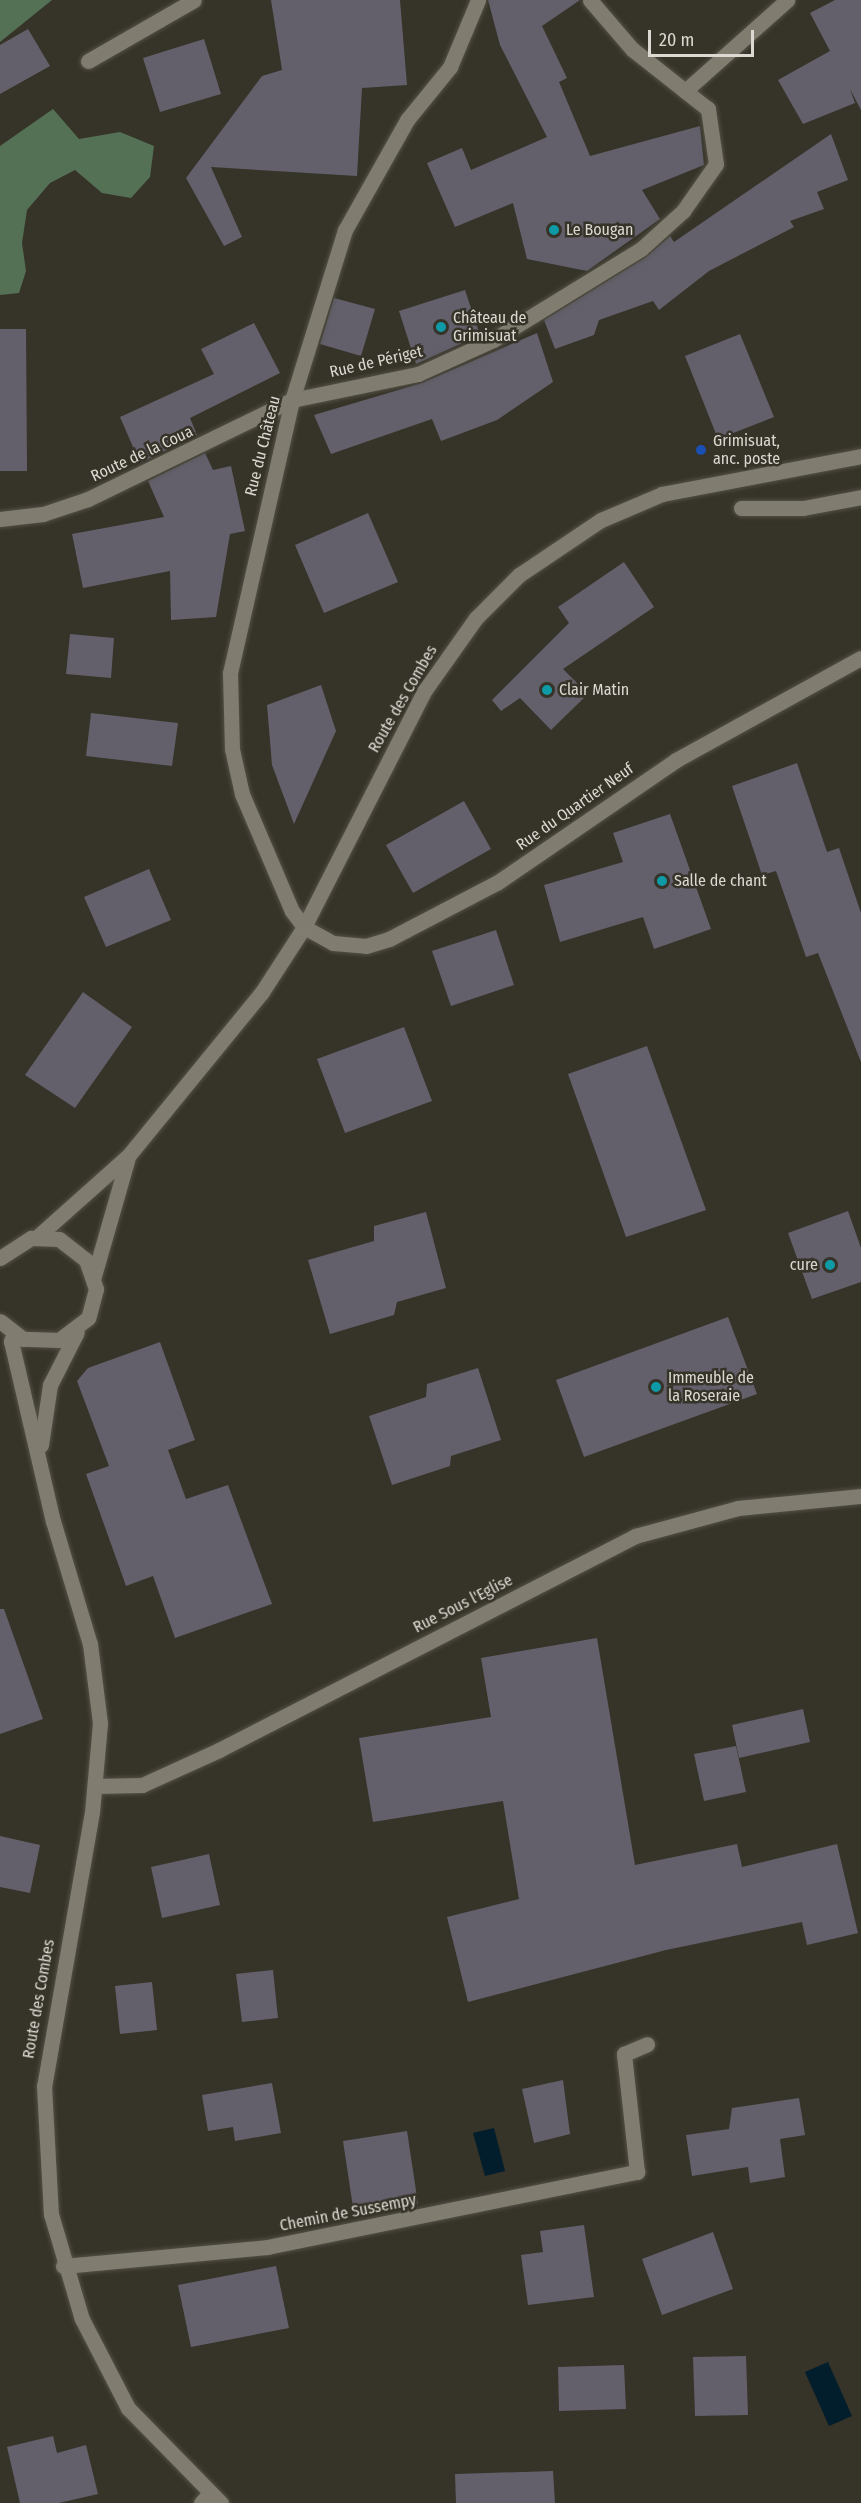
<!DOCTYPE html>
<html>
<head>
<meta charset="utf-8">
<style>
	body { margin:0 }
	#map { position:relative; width:861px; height:2503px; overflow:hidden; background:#363328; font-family:"Fira Sans Condensed",sans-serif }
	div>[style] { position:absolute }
	.forest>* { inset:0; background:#557155 }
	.water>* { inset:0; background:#021e2c }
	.building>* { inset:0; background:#63606c }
	.roads { filter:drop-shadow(0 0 2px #535046) drop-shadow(0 0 2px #535046) }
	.lane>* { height:15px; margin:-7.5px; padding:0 7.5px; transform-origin:7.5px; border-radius:7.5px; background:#807d70 }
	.street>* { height:15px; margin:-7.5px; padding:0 7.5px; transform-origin:7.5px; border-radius:7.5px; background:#807d70 }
	.secondary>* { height:15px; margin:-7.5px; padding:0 7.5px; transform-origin:7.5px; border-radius:7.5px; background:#807d70 }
	.dots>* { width:16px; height:16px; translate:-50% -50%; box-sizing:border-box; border:3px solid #363328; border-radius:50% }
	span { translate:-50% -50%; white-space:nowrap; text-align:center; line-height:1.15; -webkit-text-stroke:5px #363328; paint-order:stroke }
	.poi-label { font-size:16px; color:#dbd9d2 }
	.left { translate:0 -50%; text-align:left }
	.right { translate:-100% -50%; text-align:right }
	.street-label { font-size:16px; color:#dbd9d2 }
	.scale { position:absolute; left:648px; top:30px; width:106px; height:27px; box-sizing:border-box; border:3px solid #dbd9d2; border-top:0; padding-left:8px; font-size:18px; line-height:21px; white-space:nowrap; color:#dbd9d2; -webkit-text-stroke:4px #363328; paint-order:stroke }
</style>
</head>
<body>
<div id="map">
	<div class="forest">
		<i style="clip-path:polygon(0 0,52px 0,0 42px)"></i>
		<i style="clip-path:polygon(53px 109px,79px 139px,120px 132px,154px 146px,150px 177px,131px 198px,102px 193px,75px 170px,50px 183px,27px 210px,22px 243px,26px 271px,19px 293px,0 295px,0 146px)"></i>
	</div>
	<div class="water">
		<i style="clip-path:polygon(494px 2128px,505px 2171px,485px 2176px,473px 2133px)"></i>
		<i style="clip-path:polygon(828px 2362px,852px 2416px,829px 2426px,805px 2372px)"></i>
	</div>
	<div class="building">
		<i style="clip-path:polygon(271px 0,400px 0,407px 85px,362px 88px,357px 176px,211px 167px,242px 237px,224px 246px,186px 178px,262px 76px,282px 70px)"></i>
		<i style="clip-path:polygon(488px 0,580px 0,542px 26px,567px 78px,559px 82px,590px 156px,700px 126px,704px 165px,642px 190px,660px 219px,587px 271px,527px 259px,513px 203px,455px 227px,427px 163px,462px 148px,471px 170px,547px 137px,500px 45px)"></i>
		<i style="clip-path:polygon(835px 0,861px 0,861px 110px,850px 89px,855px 103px,803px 124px,778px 80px,830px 51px,810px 13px)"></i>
		<i style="clip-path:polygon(28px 29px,50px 66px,0 94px,0 45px)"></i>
		<i style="clip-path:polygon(204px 39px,221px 94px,160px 112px,143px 58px)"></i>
		<i style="clip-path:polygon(831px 134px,848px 180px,817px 192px,824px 209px,790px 221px,794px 227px,709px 271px,659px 310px,653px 301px,599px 320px,594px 335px,555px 349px,544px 320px,646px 257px,670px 236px,674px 242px)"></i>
		<i style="clip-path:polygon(465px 290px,480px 335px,416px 364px,399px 311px)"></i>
		<i style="clip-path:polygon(334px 298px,375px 309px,361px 356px,320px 344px)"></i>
		<i style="clip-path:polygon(254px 323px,280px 373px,190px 418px,197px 435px,140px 463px,120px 417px,214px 374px,201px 349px)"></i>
		<i style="clip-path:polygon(0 329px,26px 329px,27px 471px,0 471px)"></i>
		<i style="clip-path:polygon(537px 333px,553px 382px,497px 420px,441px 441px,432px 419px,331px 454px,314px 415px,422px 383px)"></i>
		<i style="clip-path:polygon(740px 334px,774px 417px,718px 439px,685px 356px)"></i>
		<i style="clip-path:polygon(205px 453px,213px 470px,231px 466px,245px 531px,230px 534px,216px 617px,171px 620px,170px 571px,83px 588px,72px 534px,164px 517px,148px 481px)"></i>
		<i style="clip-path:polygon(368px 513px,398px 582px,324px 613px,295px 545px)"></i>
		<i style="clip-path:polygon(624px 562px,654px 607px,563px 669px,588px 694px,551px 730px,520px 698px,501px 711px,492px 700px,569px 623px,558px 607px)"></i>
		<i style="clip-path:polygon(70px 634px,114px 638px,111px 678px,66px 674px)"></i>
		<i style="clip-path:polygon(321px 685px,336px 731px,294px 824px,272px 765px,267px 705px)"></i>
		<i style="clip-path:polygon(91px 713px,178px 723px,172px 766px,86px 756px)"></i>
		<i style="clip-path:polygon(797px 763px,827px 852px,839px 848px,861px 913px,861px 1062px,818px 953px,806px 957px,776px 871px,762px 875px,732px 786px)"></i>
		<i style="clip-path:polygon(464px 801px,491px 849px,413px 893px,386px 845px)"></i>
		<i style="clip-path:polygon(670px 814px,711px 929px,654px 949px,643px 917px,560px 942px,544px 885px,623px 862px,613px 833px)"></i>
		<i style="clip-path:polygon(149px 869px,171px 920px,106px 947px,84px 897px)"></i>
		<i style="clip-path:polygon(496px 930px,514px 985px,451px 1006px,432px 951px)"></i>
		<i style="clip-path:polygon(83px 992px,132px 1027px,75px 1108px,25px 1075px)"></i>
		<i style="clip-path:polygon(404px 1027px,432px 1101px,345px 1133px,317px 1059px)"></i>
		<i style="clip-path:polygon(647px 1046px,706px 1210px,626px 1237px,568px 1074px)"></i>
		<i style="clip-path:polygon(848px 1211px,861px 1248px,861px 1282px,812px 1299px,788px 1233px)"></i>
		<i style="clip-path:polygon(426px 1212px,446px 1288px,397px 1302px,394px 1315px,330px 1334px,308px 1260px,374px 1241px,374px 1226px)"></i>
		<i style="clip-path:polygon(728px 1317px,757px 1394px,584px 1457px,556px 1380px)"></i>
		<i style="clip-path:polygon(160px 1342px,195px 1440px,168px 1450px,186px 1499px,228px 1485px,272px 1604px,175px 1638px,153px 1576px,126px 1586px,86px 1474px,109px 1466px,77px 1381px,88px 1368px)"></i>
		<i style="clip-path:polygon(478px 1368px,501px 1440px,451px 1456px,450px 1466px,392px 1485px,369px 1416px,426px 1397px,427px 1384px)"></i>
		<i style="clip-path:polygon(0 1609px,4px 1609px,43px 1719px,0 1734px)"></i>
		<i style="clip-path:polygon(597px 1638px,635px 1865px,737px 1844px,742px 1867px,837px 1844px,858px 1933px,807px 1945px,802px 1922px,666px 1950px,468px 2002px,447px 1917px,519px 1899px,503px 1801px,373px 1822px,359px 1738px,491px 1717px,481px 1658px)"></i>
		<i style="clip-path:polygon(803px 1709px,810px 1742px,739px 1758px,732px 1725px)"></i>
		<i style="clip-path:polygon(736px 1746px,746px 1792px,704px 1801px,694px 1754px)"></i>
		<i style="clip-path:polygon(0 1836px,40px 1845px,30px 1893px,0 1887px)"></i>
		<i style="clip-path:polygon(209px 1854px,220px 1905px,162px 1918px,151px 1867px)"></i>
		<i style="clip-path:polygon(273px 1970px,278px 2018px,242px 2022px,236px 1974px)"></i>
		<i style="clip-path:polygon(152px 1982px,157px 2030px,120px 2034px,115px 1986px)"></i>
		<i style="clip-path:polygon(563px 2080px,570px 2134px,534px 2143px,522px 2089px)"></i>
		<i style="clip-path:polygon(272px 2083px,281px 2133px,235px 2141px,233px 2127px,208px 2131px,202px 2095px)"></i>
		<i style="clip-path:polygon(799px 2098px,805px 2135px,780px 2139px,785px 2177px,750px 2183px,748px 2167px,692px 2176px,686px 2135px,729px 2129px,732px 2108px)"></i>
		<i style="clip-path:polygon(407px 2131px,418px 2204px,354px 2214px,343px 2141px)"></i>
		<i style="clip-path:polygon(584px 2225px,594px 2297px,528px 2305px,521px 2255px,543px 2252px,540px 2231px)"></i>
		<i style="clip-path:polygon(713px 2232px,733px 2289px,662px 2315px,642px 2259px)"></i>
		<i style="clip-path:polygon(276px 2266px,289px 2328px,191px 2347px,178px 2285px)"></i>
		<i style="clip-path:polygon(746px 2356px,748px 2415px,695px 2416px,693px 2357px)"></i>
		<i style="clip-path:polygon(624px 2365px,626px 2409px,559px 2411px,558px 2367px)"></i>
		<i style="clip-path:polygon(53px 2436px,57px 2453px,86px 2445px,98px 2494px,59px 2503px,20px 2503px,7px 2447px)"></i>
		<i style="clip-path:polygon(553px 2471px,555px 2503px,456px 2503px,455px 2474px)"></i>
	</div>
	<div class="roads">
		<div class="lane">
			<i style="left:590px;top:0;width:65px;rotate:49.4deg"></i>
			<i style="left:632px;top:49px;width:68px;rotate:38.4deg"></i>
			<i style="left:88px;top:61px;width:122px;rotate:-29.9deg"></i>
			<i style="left:741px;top:508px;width:62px"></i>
			<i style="left:803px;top:508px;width:59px;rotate:-10.7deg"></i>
			<i style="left:0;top:519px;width:43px;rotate:-6.6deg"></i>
			<i style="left:43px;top:514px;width:47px;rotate:-18.4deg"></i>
			<i style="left:88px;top:499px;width:227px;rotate:-25.9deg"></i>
			<i style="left:292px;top:400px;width:129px;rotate:-11.7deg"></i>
			<i style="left:418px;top:374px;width:82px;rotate:-24.4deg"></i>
			<i style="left:493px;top:340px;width:174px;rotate:-31.6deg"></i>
			<i style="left:641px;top:249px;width:57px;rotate:-42.1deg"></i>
			<i style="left:683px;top:211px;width:57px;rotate:-54.9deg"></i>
			<i style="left:716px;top:164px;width:56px;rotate:-98.3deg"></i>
			<i style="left:708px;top:109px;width:29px;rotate:-142deg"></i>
			<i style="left:685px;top:91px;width:137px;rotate:-41.7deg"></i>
			<i style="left:63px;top:2266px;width:205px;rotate:-5.3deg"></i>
			<i style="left:267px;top:2247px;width:378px;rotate:-11.5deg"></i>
		</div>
		<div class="street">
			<i style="left:478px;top:0;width:73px;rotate:112.7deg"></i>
			<i style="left:450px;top:67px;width:68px;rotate:129.1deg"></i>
			<i style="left:407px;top:120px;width:126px;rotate:119.4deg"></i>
			<i style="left:345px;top:230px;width:178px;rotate:107.3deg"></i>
			<i style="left:292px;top:400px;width:280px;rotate:102.8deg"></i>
			<i style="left:230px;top:673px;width:76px;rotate:88.5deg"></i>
			<i style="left:232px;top:749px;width:46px;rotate:77.5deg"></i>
			<i style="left:242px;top:794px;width:127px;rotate:66.9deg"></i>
			<i style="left:292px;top:911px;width:20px;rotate:53deg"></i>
			<i style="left:304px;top:927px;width:33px;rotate:29deg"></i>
			<i style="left:333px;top:943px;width:33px;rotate:5deg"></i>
			<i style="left:366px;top:946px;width:24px;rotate:-17deg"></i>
			<i style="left:389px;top:939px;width:123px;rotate:-27.6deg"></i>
			<i style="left:498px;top:882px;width:216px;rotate:-34.4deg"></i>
			<i style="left:676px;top:760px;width:211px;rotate:-28.9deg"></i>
			<i style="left:95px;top:1786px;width:47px;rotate:-1.2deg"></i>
			<i style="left:142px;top:1785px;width:85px;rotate:-24.4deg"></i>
			<i style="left:219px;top:1750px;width:468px;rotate:-27.2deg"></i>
			<i style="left:635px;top:1536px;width:107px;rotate:-15.2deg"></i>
			<i style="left:738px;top:1508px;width:124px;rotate:-5.6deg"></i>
			<i style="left:637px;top:2172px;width:119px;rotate:-96.3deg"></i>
			<i style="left:624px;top:2054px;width:25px;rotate:-23deg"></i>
			<i style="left:201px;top:2503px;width:13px;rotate:-48deg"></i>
		</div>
		<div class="secondary">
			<i style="left:37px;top:1237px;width:123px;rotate:-41.7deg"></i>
			<i style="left:129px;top:1155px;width:210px;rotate:-50.8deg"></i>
			<i style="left:262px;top:992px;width:77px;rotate:-57.1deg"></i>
			<i style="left:304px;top:927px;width:266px;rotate:-63deg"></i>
			<i style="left:425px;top:690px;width:88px;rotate:-54.7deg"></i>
			<i style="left:476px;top:618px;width:61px;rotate:-45deg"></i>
			<i style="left:519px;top:575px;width:99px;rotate:-33.9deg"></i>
			<i style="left:601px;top:520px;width:66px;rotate:-23.1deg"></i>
			<i style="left:662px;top:494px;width:203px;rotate:-10.8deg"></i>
			<i style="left:0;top:1258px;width:37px;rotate:-33deg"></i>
			<i style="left:31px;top:1238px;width:28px;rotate:2deg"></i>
			<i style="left:59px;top:1239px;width:34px;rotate:38deg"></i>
			<i style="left:86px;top:1260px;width:31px;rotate:71deg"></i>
			<i style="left:96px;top:1289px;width:30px;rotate:105deg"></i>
			<i style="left:88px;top:1318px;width:36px;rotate:143deg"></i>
			<i style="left:59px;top:1340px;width:36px;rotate:-178deg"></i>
			<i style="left:23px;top:1339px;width:29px;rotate:-142deg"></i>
			<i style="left:94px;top:1276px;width:120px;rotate:-74deg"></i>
			<i style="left:14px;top:1334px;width:8px;rotate:113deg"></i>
			<i style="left:11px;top:1341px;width:185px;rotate:76.9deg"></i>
			<i style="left:53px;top:1521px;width:128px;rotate:73.3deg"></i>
			<i style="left:90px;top:1644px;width:80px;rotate:82.8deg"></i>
			<i style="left:100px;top:1723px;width:89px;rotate:95.1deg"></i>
			<i style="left:92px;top:1812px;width:278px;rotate:99.9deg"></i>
			<i style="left:44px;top:2086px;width:128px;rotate:86.9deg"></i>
			<i style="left:51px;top:2214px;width:109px;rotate:73.6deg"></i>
			<i style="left:82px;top:2319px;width:100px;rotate:62.7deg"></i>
			<i style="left:128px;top:2408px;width:133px;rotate:45.6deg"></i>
			<i style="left:41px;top:1445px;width:61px;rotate:-81.5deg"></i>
			<i style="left:50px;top:1385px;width:59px;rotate:-63deg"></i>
		</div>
	</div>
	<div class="dots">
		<i style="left:554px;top:230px;background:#0f9aa8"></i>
		<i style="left:441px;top:327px;background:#0f9aa8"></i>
		<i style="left:701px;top:450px;background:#1a4fb4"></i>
		<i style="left:547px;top:690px;background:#0f9aa8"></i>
		<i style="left:662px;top:881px;background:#0f9aa8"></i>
		<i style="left:830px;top:1265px;background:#0f9aa8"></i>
		<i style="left:656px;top:1387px;background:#0f9aa8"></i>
	</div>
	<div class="poi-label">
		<span class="left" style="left:566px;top:230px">Le Bougan</span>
		<span class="left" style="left:453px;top:327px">Château de<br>Grimisuat</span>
		<span class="left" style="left:713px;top:450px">Grimisuat,<br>anc. poste</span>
		<span class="left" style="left:559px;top:690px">Clair Matin</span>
		<span class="left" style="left:674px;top:881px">Salle de chant</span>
		<span class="right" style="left:818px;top:1265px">cure</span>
		<span class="left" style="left:668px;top:1387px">Immeuble de<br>la Roseraie</span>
	</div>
	<div class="street-label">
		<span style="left:376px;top:362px;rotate:-13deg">Rue de Périget</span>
		<span style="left:263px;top:446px;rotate:-76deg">Rue du Château</span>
		<span style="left:142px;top:454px;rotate:-25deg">Route de la Coua</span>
		<span style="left:403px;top:699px;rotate:-60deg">Route des Combes</span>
		<span style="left:575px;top:807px;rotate:-35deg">Rue du Quartier Neuf</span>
		<span style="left:463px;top:1604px;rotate:-27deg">Rue Sous l'Eglise</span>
		<span style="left:39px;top:1999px;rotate:-80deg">Route des Combes</span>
		<span style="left:348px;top:2213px;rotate:-11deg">Chemin de Sussempy</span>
	</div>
	<div class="scale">20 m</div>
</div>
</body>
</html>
